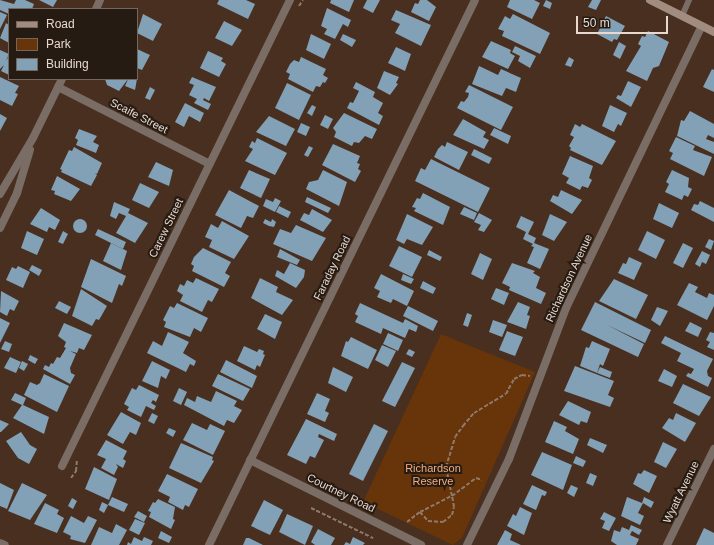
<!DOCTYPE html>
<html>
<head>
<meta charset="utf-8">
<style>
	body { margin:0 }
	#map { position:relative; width:714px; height:545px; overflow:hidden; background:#482f1f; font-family:Arial,sans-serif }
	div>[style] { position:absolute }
	.green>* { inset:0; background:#683409 }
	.building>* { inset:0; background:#82a1b6 }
	.round { border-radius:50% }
	.path>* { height:2px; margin-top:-1px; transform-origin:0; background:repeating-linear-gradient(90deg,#8e796b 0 4px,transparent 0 6px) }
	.service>* { height:5.5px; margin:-2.75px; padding:0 2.75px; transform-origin:2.75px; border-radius:2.75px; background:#7a6d65 }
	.minor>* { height:8px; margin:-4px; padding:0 4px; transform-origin:4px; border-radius:4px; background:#7a6d65 }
	.secondary>* { height:8px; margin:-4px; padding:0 4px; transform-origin:4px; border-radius:4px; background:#a18c7f }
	span { translate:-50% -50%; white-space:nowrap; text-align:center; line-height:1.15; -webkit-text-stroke:4px #261b13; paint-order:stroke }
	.street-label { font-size:11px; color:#e8d8cd }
	.park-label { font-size:11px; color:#f4ad7f }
	.legend { position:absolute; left:8px; top:8px; width:130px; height:72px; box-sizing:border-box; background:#261b13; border:1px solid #74675d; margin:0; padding:5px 7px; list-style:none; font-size:12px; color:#e8d8cd }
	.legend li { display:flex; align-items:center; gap:8px; height:20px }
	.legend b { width:20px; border:1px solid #74675d }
	.scale { position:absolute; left:576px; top:16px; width:92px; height:18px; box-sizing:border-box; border:2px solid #e8d8cd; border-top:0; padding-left:5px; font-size:12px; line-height:14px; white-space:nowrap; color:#e8d8cd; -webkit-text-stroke:3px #261b13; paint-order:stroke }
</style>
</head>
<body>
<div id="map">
	<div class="green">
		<i style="clip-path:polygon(441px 334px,535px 372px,462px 538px,453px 545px,363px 502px)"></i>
	</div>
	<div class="building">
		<i style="clip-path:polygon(0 0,14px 4px,16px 0,25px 0,34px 4px,32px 9px,9px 9px,9px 14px,0 10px)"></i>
		<i style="clip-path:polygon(39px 0,57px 0,53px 7px)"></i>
		<i style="clip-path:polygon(219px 0,246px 0,255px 4px,248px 19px,217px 4px)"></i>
		<i style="clip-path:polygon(331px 0,354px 0,349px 12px,330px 3px)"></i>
		<i style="clip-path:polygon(367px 0,380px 0,373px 13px,363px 8px)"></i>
		<i style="clip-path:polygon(420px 0,427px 0,436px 7px,429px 21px,411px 12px,415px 3px,418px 4px)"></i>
		<i style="clip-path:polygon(510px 0,534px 0,540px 3px,532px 19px,507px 7px)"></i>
		<i style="clip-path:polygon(546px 0,552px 3px,550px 9px,543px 6px)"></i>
		<i style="clip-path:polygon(592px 0,601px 0,596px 10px,588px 7px)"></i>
		<i style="clip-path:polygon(327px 8px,351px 20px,348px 27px,343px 24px,335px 39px,324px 34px,327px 29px,321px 26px)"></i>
		<i style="clip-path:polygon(396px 10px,431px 25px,421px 46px,395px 33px,400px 24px,391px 20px)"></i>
		<i style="clip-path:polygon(0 12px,7px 15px,0 29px)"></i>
		<i style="clip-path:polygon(143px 14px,162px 24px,153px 41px,137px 33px)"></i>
		<i style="clip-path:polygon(513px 14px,550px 33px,540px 54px,502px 36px,504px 31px,498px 29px,505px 16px,510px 19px)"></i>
		<i style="clip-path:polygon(606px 16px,625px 26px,617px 40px,614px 39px,612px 42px,597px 34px)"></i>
		<i style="clip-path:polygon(224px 21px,242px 30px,232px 46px,215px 38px)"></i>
		<i style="clip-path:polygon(6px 23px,9px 25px,9px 43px,0 38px)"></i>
		<i style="clip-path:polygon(648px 31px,669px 42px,659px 66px,653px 68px,647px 81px,626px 71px,641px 46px,638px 44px,642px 36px,645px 37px)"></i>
		<i style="clip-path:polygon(311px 34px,331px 44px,324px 59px,306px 50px)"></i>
		<i style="clip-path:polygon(343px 34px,356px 40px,352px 47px,340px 40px)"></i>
		<i style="clip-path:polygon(491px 41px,511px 50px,510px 53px,515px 56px,508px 69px,482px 57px)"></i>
		<i style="clip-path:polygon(619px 42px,626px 46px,620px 59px,613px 55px)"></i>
		<i style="clip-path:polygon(515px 46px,536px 56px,530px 68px,518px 61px,520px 56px,512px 52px)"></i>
		<i style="clip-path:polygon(396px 47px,411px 54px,405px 71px,388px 63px)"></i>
		<i style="clip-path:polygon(137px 49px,150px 55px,142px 70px,137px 68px)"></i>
		<i style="clip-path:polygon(0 50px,9px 54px,6px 61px,9px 56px,9px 75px,1px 71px,4px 65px,0 69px)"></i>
		<i style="clip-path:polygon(208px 51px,223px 58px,221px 61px,226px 64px,219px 77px,200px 68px)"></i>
		<i style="clip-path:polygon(301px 57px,326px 69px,323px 75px,328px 78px,325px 83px,319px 80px,323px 82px,320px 87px,316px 86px,313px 92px,288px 79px,290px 74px,286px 72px,290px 64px,294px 60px,299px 62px)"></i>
		<i style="clip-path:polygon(569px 57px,574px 60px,571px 67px,565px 65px)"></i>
		<i style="clip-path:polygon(479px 66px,498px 75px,501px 69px,521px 78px,516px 92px,506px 88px,502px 96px,472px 84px)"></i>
		<i style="clip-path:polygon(712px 69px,714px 70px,714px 92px,703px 87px)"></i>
		<i style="clip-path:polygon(384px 71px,399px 77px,396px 83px,398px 84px,390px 95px,377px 88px)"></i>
		<i style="clip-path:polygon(0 77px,19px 86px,15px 93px,18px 94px,12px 106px,0 100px)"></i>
		<i style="clip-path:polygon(192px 77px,216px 87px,209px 101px,204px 98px,203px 100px,211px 104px,208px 110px,194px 103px,197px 99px,189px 95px,194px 85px,189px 83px)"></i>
		<i style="clip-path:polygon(105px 79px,128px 79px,119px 91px,107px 85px)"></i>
		<i style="clip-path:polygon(128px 79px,137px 79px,135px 90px,125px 86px)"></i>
		<i style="clip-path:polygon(628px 81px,641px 87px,631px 107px,616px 98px,618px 95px,621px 96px)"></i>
		<i style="clip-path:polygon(356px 82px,375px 92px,373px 97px,383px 103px,378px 113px,383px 116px,379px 125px,347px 108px,350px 102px,353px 103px,359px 91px,353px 88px)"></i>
		<i style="clip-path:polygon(287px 83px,311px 95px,299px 120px,275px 108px)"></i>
		<i style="clip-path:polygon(469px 85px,513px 107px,501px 130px,457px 108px,461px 101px,464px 102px,468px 97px,469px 93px,465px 92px)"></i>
		<i style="clip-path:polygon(150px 87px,155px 90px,150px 100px,145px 98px)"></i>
		<i style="clip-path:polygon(185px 103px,204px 113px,200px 122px,189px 116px,184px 127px,175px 122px)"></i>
		<i style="clip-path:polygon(312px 105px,316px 107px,312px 116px,307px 113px)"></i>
		<i style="clip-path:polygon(610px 105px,627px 113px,621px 126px,618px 124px,614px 132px,602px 126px)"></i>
		<i style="clip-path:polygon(690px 111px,714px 124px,714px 138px,708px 135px,706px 139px,714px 142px,714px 154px,677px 136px,681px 120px,684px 121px)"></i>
		<i style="clip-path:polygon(344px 113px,377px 129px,372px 139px,365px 136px,359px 143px,354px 142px,352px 146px,334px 137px,336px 132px,333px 128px)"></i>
		<i style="clip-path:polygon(0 114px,7px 118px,0 131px)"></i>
		<i style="clip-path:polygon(325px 115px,333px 119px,328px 129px,320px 125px)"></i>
		<i style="clip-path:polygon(269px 116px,295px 129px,286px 146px,256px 132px)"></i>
		<i style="clip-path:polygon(463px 119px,486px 132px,483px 137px,489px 140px,484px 149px,453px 135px)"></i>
		<i style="clip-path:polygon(301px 123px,310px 127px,306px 136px,297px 132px)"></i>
		<i style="clip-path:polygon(575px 124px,580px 127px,582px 124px,616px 141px,602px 165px,570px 150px,571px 148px,569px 146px,574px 137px,570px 135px)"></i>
		<i style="clip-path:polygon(494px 128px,511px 136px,508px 144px,490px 135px)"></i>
		<i style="clip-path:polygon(79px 129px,97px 136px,93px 142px,99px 145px,96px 153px,76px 145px,78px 140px,75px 138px)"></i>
		<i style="clip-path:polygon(676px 137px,695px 146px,693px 150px,712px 157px,704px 176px,670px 159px,673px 153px,669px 151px)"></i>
		<i style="clip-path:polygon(257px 138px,287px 153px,275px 175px,245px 161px,253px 149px,249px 147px,252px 141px,255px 143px)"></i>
		<i style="clip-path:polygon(447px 142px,468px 152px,459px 170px,434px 157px,438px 149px,442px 145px,445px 147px)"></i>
		<i style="clip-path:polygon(333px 144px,360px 156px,357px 163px,360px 164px,358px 169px,361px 171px,355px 182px,322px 165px)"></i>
		<i style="clip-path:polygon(309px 146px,313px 148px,308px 157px,304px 155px)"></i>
		<i style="clip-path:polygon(74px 147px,102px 163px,97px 174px,95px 173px,97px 175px,91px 186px,61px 172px,62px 170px,60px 169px,69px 150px,72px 151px)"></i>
		<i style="clip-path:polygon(474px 149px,492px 158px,489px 164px,471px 155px)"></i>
		<i style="clip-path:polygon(570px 156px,593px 166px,589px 178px,592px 180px,588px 188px,582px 186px,580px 190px,566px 183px,569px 178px,562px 174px)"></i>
		<i style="clip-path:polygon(431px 159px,490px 188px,478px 212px,415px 181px,421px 168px,425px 170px)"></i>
		<i style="clip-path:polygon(156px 162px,173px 170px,169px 186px,148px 177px)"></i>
		<i style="clip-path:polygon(249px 170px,270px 179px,261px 198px,240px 188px)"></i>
		<i style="clip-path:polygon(323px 170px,347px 182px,339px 206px,306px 189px,309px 182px,318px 180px)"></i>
		<i style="clip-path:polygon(672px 170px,689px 178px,688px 187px,692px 189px,688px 197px,684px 195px,682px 200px,665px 192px,669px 184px,666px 182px)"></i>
		<i style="clip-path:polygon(57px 176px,80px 189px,71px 201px,54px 194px,55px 191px,51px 190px)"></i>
		<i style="clip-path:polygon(140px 183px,159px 192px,149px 208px,132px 200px)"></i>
		<i style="clip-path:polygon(229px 190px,259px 206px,253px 218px,247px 216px,241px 228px,215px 215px)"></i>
		<i style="clip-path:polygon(561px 190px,582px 200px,572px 214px,550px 201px,553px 195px,558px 197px)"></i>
		<i style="clip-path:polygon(423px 193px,450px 207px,443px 225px,414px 211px,416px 208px,412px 207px,417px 198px,420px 199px)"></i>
		<i style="clip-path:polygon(307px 197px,331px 208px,328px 213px,305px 202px)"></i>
		<i style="clip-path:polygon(275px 198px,281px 201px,275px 212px,263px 206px,266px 199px,273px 202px)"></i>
		<i style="clip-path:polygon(700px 201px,714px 208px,714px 222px,691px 210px,694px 204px,698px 205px)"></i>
		<i style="clip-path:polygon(114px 202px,130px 209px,128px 213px,148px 223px,135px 243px,116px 233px,126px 216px,119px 213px,116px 219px,110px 216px)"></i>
		<i style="clip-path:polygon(659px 203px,679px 213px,672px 228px,653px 219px)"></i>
		<i style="clip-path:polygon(279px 206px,291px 212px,288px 218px,276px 212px)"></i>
		<i style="clip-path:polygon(464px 207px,477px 213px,474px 220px,460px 214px)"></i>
		<i style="clip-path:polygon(41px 208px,60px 220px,55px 230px,49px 227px,47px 232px,30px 224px)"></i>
		<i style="clip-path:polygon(312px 209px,332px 220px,323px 232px,300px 220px,304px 213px,309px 215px)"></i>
		<i style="clip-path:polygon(479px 213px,492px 220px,484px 232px,478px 230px,481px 225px,474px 222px)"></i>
		<i style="clip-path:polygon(407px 214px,433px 227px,422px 245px,407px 239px,404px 244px,396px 240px)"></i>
		<i style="clip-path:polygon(550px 214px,567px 222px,554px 241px,542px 235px)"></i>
		<i style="clip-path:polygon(521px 216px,534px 222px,528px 234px,536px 238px,534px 243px,549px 249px,540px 269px,527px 263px,534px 247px,531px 246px,533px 244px,523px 239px,526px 232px,516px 227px)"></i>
		<i style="clip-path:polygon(265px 219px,271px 222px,272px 219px,276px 222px,274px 227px,269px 226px,263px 223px)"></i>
		<i class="round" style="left:73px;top:219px;width:14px;height:14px"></i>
		<i style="clip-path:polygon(222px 221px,249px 236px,234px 259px,209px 247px,212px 240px,205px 237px,211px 224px,218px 228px)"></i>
		<i style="clip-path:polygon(296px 225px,326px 238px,312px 261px,273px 244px,280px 229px,291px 233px)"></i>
		<i style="clip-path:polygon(98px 229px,126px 242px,123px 249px,95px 235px)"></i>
		<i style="clip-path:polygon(27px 231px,44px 239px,37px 255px,21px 248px)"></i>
		<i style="clip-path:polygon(63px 231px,68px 234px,63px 244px,58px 242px)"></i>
		<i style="clip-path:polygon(647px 231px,665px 240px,656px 259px,638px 250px)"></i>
		<i style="clip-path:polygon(709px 239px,714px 241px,711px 250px,705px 247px)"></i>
		<i style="clip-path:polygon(111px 243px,127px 251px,121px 270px,103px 261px)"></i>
		<i style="clip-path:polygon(683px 243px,693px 248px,683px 268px,673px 263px)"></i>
		<i style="clip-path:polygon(399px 246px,422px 257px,412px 277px,389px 266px)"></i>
		<i style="clip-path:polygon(203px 248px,231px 262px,225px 273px,230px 276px,224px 287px,192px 271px,194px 266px,191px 264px,194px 257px)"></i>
		<i style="clip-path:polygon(280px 249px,300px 260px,297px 265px,277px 257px)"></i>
		<i style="clip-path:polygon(429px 250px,442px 257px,440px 261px,427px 255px)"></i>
		<i style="clip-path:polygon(702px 251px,710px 255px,706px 264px,702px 262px,700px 267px,695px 264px)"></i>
		<i style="clip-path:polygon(480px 253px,492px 259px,483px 280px,471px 274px)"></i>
		<i style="clip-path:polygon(629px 257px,642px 263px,634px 280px,618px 273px,623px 263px,626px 264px)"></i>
		<i style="clip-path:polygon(91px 259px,126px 276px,122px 286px,119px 284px,112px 303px,81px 287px)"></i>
		<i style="clip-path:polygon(290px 263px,305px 270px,304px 277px,296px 288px,275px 276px,277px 270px,284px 274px)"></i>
		<i style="clip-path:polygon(512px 263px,535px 271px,533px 273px,540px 277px,536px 288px,546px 293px,541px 304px,509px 290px,510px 287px,502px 283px)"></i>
		<i style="clip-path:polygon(32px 265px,42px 270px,39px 276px,29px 270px)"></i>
		<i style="clip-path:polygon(18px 266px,30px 272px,23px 288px,6px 280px,12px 267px,16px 269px)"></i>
		<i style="clip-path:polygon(381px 274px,414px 291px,407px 306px,393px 299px,391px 303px,377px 297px,380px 291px,374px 288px)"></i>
		<i style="clip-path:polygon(403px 274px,414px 279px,411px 284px,401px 280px)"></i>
		<i style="clip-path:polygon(196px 278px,219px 289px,212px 302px,208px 300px,202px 312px,180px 301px,183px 295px,177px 291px,180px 284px,184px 286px,187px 280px,193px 283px)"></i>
		<i style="clip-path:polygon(260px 278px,278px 287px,276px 292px,293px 300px,282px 315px,251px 298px)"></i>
		<i style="clip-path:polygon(614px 279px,648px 295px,636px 319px,599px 301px)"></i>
		<i style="clip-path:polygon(423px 281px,436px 288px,433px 294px,420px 288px)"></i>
		<i style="clip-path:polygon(689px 283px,698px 287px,695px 292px,707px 298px,709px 293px,714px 295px,714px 306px,707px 320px,677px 305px)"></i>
		<i style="clip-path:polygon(496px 288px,509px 293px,504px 305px,491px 299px)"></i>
		<i style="clip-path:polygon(81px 289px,107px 306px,99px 320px,96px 319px,92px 326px,72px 316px)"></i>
		<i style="clip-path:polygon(1px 291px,19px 301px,14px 311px,10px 309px,7px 316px,0 312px)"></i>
		<i style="clip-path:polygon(59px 301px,71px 307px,67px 314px,55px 308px)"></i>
		<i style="clip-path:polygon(518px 302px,530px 307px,527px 315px,530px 316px,526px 329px,507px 322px)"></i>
		<i style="clip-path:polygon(595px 302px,651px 330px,645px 343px,607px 325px,644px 344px,638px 357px,581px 330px)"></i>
		<i style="clip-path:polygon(177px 303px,208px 318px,201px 332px,194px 328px,190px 337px,164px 327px,166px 322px,163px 320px,170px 306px,174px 308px)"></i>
		<i style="clip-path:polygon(360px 303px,403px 323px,405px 319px,418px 326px,416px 332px,409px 329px,405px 338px,383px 328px,381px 334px,355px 322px,358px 316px,355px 314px)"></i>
		<i style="clip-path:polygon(408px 306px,438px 321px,433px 331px,403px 316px)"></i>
		<i style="clip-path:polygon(657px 307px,668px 311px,660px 326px,651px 320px)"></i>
		<i style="clip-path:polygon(467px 313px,472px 315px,468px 327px,463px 325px)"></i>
		<i style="clip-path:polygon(265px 314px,282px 322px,275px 339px,257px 329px)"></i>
		<i style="clip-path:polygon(0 318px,10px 323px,0 343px)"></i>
		<i style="clip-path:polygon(493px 320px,507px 325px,502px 337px,489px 332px)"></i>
		<i style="clip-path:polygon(690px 322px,702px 328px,698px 337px,685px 331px)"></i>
		<i style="clip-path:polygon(64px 323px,92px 335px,84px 350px,79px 348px,77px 353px,70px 351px,76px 354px,70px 368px,71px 373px,75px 375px,70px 384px,43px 369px,45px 365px,49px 367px,51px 363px,53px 364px,57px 357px,60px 358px,66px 348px,64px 347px,66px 342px,58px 336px)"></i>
		<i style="clip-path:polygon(507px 331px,523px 337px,515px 356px,499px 350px)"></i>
		<i style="clip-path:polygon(168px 332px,189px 342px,183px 353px,196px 361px,194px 366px,190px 364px,186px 372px,147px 353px,153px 341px,162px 346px)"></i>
		<i style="clip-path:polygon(710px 332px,714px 333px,714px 350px,707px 347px,710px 342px,706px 340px)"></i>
		<i style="clip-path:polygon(388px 333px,403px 340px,398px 351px,383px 344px)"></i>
		<i style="clip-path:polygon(665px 336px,713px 359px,707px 371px,708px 376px,712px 378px,708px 387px,686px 376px,688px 373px,691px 374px,694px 369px,677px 361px,681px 353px,661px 343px)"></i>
		<i style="clip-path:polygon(351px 337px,377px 350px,368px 369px,341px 356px,346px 341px,348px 342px)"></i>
		<i style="clip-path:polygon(5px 341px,12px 344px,9px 352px,1px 349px)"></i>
		<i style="clip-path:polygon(592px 341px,610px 349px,603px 366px,600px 364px,597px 373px,580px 366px,586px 347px,589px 348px)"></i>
		<i style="clip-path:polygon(382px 345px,396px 351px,388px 367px,375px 360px)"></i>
		<i style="clip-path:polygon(244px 346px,257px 352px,259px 349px,264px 351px,263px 354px,265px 355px,260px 367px,257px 365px,255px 370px,237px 361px)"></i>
		<i style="clip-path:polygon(409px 349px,415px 352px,412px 357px,406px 354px)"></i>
		<i style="clip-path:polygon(30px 355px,38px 359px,35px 364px,28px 360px)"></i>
		<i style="clip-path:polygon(10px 357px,21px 362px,16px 373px,4px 368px)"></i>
		<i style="clip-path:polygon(226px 360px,257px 376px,252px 388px,220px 372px)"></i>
		<i style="clip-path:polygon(22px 361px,28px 364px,24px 371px,19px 368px)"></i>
		<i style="clip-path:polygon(152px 361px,170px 370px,166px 379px,161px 376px,158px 388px,142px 381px)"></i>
		<i style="clip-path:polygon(402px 362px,415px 368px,395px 407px,382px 401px)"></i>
		<i style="clip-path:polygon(575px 366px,614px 381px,608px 395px,614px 398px,610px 407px,564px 391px)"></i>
		<i style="clip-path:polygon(333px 367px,353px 377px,346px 392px,328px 383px)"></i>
		<i style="clip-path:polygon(600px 367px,612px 372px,610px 378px,597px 373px)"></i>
		<i style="clip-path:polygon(664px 369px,677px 376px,672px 387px,658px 381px)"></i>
		<i style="clip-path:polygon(44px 374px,69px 386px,57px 412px,24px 395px,30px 382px,37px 385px,40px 383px)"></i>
		<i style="clip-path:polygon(218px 374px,250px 389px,243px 401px,212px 386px)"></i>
		<i style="clip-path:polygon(683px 384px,711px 397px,699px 416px,673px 403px)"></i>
		<i style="clip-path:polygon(139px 385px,159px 395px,156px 402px,153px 400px,151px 403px,156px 406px,154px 410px,146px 406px,141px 417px,127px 410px,129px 407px,124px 404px,132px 388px,136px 390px)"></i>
		<i style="clip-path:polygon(179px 388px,187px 392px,181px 405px,173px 401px)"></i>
		<i style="clip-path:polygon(216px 391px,237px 401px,234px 406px,242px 410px,234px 423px,227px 420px,224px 426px,184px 405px,187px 398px,195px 402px,197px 396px,211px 402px)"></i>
		<i style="clip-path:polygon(15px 393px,26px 398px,23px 405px,49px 417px,44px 434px,13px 418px,22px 405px,11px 400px)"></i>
		<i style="clip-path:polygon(317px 393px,330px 399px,325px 411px,329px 413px,325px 422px,307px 414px)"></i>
		<i style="clip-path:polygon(568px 401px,591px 412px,587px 423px,581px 421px,579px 425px,559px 415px)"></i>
		<i style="clip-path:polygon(121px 412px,141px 423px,136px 435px,130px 432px,123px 444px,107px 435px)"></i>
		<i style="clip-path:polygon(152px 413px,158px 416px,154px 424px,148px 421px)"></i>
		<i style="clip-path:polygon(676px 413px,696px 423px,685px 442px,662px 428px,669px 418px,673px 420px)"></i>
		<i style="clip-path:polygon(306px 419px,337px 434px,334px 441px,319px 434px,318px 437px,324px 440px,315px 458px,310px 456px,306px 464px,287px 455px)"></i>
		<i style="clip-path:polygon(0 420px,9px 424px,1px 432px,0 432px)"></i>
		<i style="clip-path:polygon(554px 421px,567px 427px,565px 431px,579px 439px,573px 454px,545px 442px)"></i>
		<i style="clip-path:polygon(192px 423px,207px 430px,210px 424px,225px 431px,213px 455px,183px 440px)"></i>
		<i style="clip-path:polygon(374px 424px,388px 431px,363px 481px,349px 474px)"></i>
		<i style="clip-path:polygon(169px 428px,176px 431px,173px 437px,166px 433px)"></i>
		<i style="clip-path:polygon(21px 432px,30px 445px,37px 449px,29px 464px,18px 458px,6px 441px)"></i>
		<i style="clip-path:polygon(590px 438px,607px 445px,603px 453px,587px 445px)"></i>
		<i style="clip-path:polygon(106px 440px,127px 451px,123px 459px,126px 461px,123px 468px,116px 464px,118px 467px,114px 475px,101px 468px,106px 459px,97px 455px)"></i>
		<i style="clip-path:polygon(663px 442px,677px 449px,666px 468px,654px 462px)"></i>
		<i style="clip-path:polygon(181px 443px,213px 457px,212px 460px,214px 461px,201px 483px,169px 468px)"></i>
		<i style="clip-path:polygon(542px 452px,572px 465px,563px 490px,531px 475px)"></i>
		<i style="clip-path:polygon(576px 456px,586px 461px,583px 467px,573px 463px)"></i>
		<i style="clip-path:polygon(94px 467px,117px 479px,109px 500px,85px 489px)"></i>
		<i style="clip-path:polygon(644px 470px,657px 476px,649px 493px,633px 484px,638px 473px,641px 474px)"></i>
		<i style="clip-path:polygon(590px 473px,597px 476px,593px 486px,586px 483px)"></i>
		<i style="clip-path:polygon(167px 474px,198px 489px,189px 507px,185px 505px,183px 510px,168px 502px,170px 497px,158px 491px)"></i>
		<i style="clip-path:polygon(0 483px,14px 490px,7px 509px,0 506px)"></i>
		<i style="clip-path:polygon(22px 483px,47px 495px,30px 520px,8px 511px)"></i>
		<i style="clip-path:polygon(532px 485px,547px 492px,545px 496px,542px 495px,536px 510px,523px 504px)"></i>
		<i style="clip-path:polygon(571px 485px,578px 488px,574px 497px,567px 493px)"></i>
		<i style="clip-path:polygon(112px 497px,128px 504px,124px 512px,108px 505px)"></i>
		<i style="clip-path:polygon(627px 497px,642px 503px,644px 497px,654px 502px,651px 508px,643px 503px,638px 513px,644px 516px,640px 525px,621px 516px)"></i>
		<i style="clip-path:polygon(72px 498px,77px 501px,73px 509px,68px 506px)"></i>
		<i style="clip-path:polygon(158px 499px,175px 507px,173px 519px,175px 520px,171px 529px,149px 517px,151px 512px,148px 511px,153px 502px,155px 503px)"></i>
		<i style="clip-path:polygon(264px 500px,283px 510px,270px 535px,251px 526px)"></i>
		<i style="clip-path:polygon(102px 502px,108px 505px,104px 513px,99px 510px)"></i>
		<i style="clip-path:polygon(45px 503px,59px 510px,57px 514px,64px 518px,57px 533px,34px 524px)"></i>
		<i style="clip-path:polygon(520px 507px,532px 513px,524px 535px,507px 526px,513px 514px,516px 516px)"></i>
		<i style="clip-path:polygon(138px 511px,147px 516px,144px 522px,134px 517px)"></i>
		<i style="clip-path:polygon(604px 512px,616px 518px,609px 531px,602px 528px,605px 521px,600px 519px)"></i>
		<i style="clip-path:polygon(287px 514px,313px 526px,305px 545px,279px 532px)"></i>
		<i style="clip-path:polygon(71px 516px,84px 523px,88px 516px,97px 520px,85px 543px,70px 539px,71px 536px,63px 532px)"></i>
		<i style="clip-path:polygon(135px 519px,145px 523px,139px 535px,129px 530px)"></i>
		<i style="clip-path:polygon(116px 524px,127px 530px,119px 545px,91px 545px,99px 527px,112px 533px)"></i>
		<i style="clip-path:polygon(631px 525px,642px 530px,639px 535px,632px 531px,630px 535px,639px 539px,636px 545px,617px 545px,611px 541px,614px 530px,620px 532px,622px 527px,629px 530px)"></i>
		<i style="clip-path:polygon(704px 528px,714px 533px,714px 545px,696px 545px)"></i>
		<i style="clip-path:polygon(318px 529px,335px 538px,331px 545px,315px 545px,311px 542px)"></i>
		<i style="clip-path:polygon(505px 530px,512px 534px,510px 540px,521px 545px,497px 545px)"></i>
		<i style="clip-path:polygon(161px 531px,172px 537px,169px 543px,158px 538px)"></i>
		<i style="clip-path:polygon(134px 537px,142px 541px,144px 537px,153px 541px,151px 545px,127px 545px,128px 542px,131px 544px)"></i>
		<i style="clip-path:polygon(353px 537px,365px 543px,363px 545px,344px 545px,346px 542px,350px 544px)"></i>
		<i style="clip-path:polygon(246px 538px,249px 538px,263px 545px,243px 545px)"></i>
	</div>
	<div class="path">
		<i style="left:299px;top:6px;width:7px;rotate:-56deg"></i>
		<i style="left:71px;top:478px;width:9px;rotate:-54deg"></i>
		<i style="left:76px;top:471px;width:12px;rotate:-85deg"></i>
		<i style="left:311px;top:508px;width:69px;rotate:25.8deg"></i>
		<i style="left:420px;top:512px;width:36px;rotate:-27deg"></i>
		<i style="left:452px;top:496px;width:30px;rotate:-102deg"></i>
		<i style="left:446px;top:467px;width:31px;rotate:-73deg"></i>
		<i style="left:455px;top:437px;width:14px;rotate:-54deg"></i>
		<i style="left:463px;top:426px;width:17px;rotate:-50deg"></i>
		<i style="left:474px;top:413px;width:37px;rotate:-31deg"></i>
		<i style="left:506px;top:394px;width:17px;rotate:-62deg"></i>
		<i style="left:514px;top:379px;width:9px;rotate:-27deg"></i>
		<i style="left:522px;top:375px;width:8px;rotate:7deg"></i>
		<i style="left:407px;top:522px;width:16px;rotate:-38deg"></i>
		<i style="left:420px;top:512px;width:12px;rotate:48deg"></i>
		<i style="left:428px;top:521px;width:15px;rotate:4deg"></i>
		<i style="left:443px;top:522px;width:11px;rotate:-38deg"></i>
		<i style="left:452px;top:515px;width:8px;rotate:-76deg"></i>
		<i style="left:454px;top:507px;width:11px;rotate:-100deg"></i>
		<i style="left:452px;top:496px;width:30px;rotate:-37deg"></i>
		<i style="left:476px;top:478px;width:6px;rotate:18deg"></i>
	</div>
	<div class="service">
		<i style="left:682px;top:16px;width:17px;rotate:-66deg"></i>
	</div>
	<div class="minor">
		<i style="left:96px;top:9px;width:10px;rotate:-66deg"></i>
		<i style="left:58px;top:87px;width:170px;rotate:26.9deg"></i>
		<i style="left:0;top:194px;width:65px;rotate:-59.5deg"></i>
		<i style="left:33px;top:138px;width:66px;rotate:-63.8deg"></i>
		<i style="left:0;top:228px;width:39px;rotate:-64deg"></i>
		<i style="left:17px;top:193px;width:45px;rotate:-73.2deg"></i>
		<i style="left:250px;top:460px;width:191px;rotate:26.4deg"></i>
		<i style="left:62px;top:466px;width:519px;rotate:-63.93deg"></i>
		<i style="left:0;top:543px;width:5px;rotate:22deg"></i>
		<i style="left:209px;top:545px;width:606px;rotate:-63.98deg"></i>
		<i style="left:467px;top:545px;width:96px;rotate:-64deg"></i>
		<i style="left:509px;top:459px;width:161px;rotate:-69.3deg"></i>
		<i style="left:566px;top:308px;width:313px;rotate:-64.3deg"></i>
		<i style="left:667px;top:545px;width:107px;rotate:-63.9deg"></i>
	</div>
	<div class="secondary">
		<i style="left:650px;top:0;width:72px;rotate:26.6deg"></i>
	</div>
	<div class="street-label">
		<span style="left:139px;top:116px;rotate:27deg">Scaife Street</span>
		<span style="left:166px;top:228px;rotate:-64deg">Carew Street</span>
		<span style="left:332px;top:268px;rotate:-64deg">Faraday Road</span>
		<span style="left:569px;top:278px;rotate:-65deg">Richardson Avenue</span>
		<span style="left:681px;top:492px;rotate:-64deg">Wyatt Avenue</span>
		<span style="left:341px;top:493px;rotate:26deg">Courtney Road</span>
	</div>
	<div class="park-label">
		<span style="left:433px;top:475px">Richardson<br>Reserve</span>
	</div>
	<ul class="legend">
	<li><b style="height:5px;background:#a18c7f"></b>Road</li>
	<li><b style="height:11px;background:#683409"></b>Park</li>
	<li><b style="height:11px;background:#82a1b6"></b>Building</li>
	</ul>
	<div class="scale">50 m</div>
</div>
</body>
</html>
